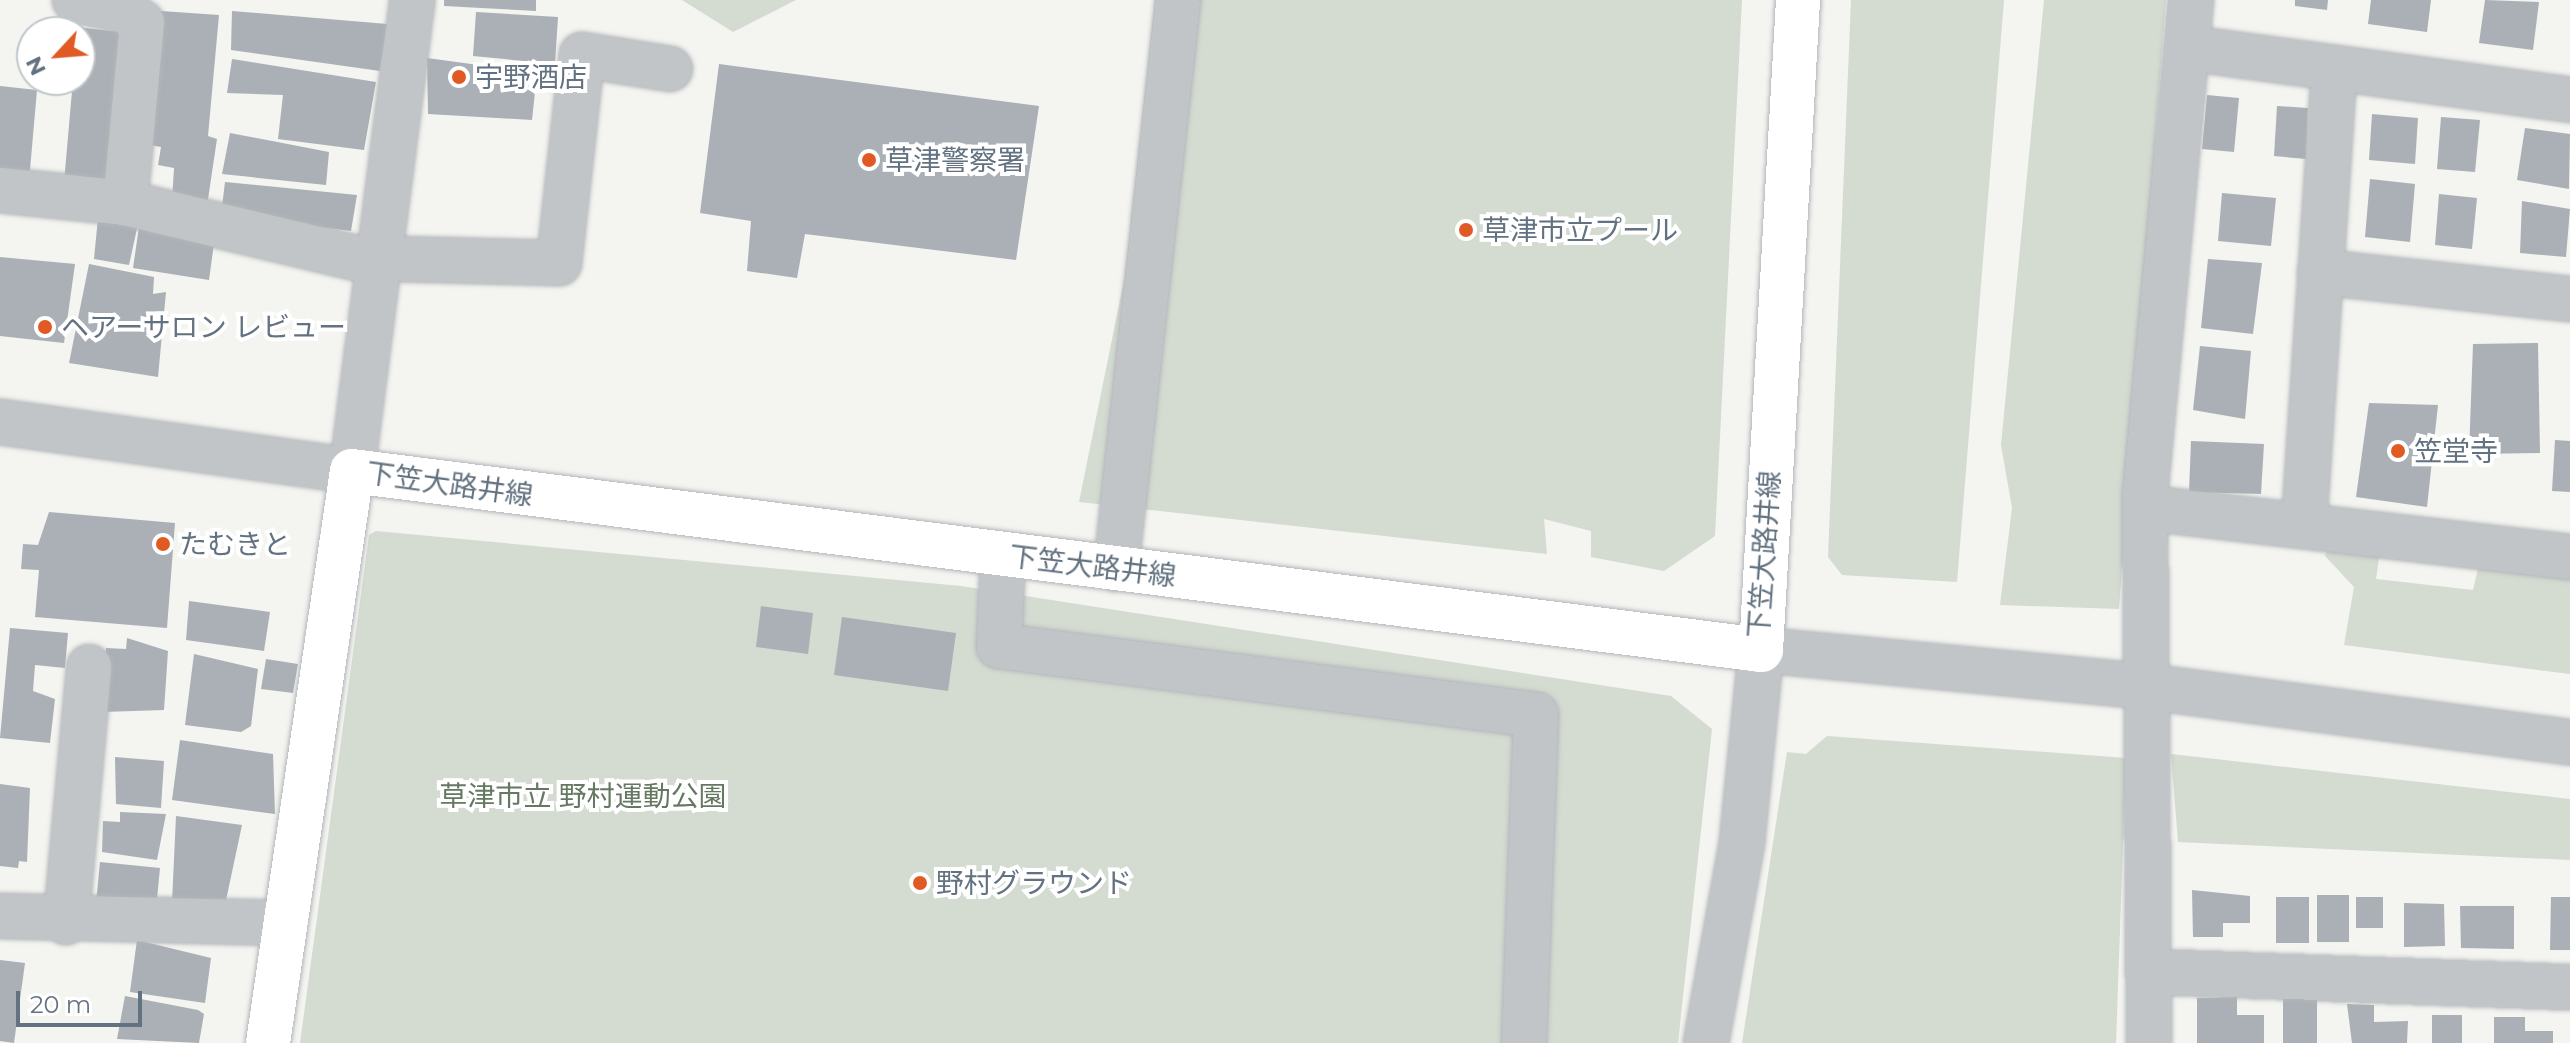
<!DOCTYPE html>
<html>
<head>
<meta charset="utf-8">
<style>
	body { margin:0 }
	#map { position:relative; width:2570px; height:1043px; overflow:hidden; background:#f4f4f0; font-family:Montserrat,"Noto Sans JP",sans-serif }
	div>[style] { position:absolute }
	.green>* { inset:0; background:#d4dbd1 }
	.building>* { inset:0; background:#aab0b5 }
	.roads { filter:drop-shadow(0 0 2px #b2b6ba) drop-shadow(0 0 2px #b2b6ba) }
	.minor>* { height:44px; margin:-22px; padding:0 22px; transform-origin:22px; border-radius:22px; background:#c1c5c8 }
	.major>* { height:44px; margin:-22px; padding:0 22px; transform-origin:22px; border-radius:22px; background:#fff }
	.dots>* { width:22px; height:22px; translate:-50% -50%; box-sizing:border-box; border:4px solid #fff; border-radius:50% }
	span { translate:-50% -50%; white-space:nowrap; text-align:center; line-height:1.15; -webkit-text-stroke:8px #fff; paint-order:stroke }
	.poi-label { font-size:28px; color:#637280 }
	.left { translate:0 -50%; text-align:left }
	.street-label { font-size:28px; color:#637280 }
	.park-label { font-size:28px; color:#657862 }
	.north { position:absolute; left:16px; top:16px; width:80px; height:80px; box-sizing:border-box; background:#fff; border:2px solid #c1c7cc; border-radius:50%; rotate:244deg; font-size:22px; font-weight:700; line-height:32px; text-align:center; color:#637280 }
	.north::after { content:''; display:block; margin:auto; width:28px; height:36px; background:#e05b24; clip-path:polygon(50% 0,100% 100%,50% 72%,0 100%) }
	.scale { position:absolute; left:16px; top:991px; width:126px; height:36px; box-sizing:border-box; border:4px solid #637280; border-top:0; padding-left:10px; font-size:24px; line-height:28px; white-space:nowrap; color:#637280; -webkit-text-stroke:6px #fff; paint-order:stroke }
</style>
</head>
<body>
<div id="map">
	<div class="green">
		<i style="clip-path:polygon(682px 0,796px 0,733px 32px)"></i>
		<i style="clip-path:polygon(1155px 0,1742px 0,1715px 536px,1664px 571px,1591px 557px,1591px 531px,1544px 519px,1547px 554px,1079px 502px,1125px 275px)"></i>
		<i style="clip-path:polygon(1851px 0,2004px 0,1957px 582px,1842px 575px,1828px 557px)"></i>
		<i style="clip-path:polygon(2044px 0,2166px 0,2119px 609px,2000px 605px,2012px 508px,2001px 445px)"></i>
		<i style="clip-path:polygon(376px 531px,961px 586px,1671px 696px,1712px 729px,1678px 1043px,300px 1043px,369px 535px)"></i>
		<i style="clip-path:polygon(2381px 544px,2376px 579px,2473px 590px,2480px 560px,2570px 567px,2570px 674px,2344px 645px,2354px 587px,2325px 556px,2329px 545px)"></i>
		<i style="clip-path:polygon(1827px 736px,2126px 758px,2116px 1043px,1742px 1043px,1787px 752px,1806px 754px)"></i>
		<i style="clip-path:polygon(2171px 754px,2570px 799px,2570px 860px,2178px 842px)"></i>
	</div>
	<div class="building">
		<i style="clip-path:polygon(444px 0,536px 0,536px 11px,444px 6px)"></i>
		<i style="clip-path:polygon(2295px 0,2328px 0,2327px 10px,2295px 6px)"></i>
		<i style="clip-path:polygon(2371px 0,2431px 0,2427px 32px,2368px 24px)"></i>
		<i style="clip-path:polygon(2485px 0,2539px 2px,2533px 50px,2479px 43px)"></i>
		<i style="clip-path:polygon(161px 11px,219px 15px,208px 136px,217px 139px,207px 206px,172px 201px,174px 168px,158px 165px,161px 147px,150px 145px)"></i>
		<i style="clip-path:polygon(232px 11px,387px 24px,380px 71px,231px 50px)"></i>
		<i style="clip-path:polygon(476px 12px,558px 17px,555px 64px,473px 56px)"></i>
		<i style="clip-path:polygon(77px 27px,130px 33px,114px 190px,64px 182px,73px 80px,80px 80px)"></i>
		<i style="clip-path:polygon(427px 58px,537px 73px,532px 120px,428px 114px)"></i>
		<i style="clip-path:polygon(232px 59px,376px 82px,364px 150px,278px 139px,283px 95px,227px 93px)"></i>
		<i style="clip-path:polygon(719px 64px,1039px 106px,1016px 260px,805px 234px,797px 278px,747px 271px,751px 221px,700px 213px)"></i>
		<i style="clip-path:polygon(0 86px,37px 90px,29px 181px,0 178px)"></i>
		<i style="clip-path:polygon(2207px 95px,2239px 98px,2234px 152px,2202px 149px)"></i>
		<i style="clip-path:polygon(2277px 106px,2308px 108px,2306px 159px,2274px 156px)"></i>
		<i style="clip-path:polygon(2372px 114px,2418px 118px,2415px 164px,2369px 160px)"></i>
		<i style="clip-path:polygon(2441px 117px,2480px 120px,2475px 172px,2437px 169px)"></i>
		<i style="clip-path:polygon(2525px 128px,2570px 134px,2569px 189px,2517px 180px)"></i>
		<i style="clip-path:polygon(230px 133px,329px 152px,326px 185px,222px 174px)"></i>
		<i style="clip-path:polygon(2370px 179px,2415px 184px,2410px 242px,2365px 237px)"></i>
		<i style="clip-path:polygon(225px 182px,357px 195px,351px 231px,221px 215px)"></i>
		<i style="clip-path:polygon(2222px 193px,2276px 198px,2271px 246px,2218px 241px)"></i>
		<i style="clip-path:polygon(2439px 194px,2477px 198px,2472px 249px,2435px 245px)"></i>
		<i style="clip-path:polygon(2522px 201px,2570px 209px,2566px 257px,2520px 253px)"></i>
		<i style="clip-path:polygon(98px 218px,138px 224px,129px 265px,94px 259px)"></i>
		<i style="clip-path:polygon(139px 227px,215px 236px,209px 280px,133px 268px)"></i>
		<i style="clip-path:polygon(0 257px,75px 264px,64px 343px,0 336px)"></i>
		<i style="clip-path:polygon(2208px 259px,2262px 263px,2253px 334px,2201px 328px)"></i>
		<i style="clip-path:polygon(89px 264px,154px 277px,153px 294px,166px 292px,158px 377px,69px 363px)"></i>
		<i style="clip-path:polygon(2538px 343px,2540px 453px,2469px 454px,2473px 344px)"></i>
		<i style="clip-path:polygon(2200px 346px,2251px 351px,2245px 419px,2193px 410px)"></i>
		<i style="clip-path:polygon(2369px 403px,2438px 405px,2427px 507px,2356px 497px)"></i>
		<i style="clip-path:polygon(2555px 440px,2570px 441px,2570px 492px,2552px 491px)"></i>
		<i style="clip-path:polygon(2191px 441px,2264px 444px,2261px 494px,2189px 492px)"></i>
		<i style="clip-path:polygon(49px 512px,175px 523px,167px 628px,35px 617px,39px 570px,21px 569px,23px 544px,38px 545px)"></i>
		<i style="clip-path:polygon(189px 601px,270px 612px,264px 651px,186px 640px)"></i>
		<i style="clip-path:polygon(761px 606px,813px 613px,808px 654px,756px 647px)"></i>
		<i style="clip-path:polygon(842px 617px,956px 633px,948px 691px,834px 675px)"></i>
		<i style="clip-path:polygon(10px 628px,68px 633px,65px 668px,35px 665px,33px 691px,55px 699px,50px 743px,0 738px)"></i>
		<i style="clip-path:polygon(127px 638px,168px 651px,164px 710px,102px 712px,106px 648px,126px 649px)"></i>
		<i style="clip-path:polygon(194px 654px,258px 669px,251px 726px,241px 732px,185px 725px)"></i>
		<i style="clip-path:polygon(266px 659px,298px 664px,293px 693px,261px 689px)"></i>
		<i style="clip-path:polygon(180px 740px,273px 754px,275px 814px,172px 800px)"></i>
		<i style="clip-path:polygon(115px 757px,164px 761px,161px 808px,116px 804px)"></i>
		<i style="clip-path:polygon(0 784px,30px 788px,27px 862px,19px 861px,18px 868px,0 866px)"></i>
		<i style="clip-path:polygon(120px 812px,166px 814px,157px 860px,102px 852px,103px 821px,120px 822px)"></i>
		<i style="clip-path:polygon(176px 816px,242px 825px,225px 905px,172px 902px)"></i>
		<i style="clip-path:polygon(100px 862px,160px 868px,156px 909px,96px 903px)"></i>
		<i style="clip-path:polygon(2192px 890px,2250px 896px,2250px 923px,2223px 923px,2223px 937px,2193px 937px)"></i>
		<i style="clip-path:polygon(2317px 895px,2349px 895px,2349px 942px,2317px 942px)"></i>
		<i style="clip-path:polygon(2276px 897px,2309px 897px,2309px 943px,2276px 943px)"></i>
		<i style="clip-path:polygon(2356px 897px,2383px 897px,2383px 928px,2356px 928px)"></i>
		<i style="clip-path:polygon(2551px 897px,2570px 897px,2570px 950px,2550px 950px)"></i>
		<i style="clip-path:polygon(2404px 903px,2444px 904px,2445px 946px,2404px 947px)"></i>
		<i style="clip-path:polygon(2460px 906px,2514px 906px,2514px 949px,2461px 948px)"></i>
		<i style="clip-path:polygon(137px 940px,211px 958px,205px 1003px,130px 992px)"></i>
		<i style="clip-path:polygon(0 960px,25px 963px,14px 1043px,0 1041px)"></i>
		<i style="clip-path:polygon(125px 996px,198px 1010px,204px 1014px,199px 1043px,117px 1039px)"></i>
		<i style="clip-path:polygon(2283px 996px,2317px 996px,2317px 1043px,2283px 1043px)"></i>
		<i style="clip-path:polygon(2237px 997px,2237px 1015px,2264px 1015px,2264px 1043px,2197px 1043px,2197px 998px)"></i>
		<i style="clip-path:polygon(2347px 1004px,2374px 1005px,2374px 1022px,2408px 1021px,2407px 1043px,2352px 1043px)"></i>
		<i style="clip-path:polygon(2432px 1015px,2462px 1015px,2462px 1043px,2432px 1043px)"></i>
		<i style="clip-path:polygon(2494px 1017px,2525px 1017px,2525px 1031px,2553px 1031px,2553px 1043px,2494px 1043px)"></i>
	</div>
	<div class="roads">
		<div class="minor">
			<i style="left:75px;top:0;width:50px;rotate:11.5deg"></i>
			<i style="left:124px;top:10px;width:22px;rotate:36deg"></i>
			<i style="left:142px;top:23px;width:181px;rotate:95.4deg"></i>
			<i style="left:2187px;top:48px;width:387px;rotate:7.7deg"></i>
			<i style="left:0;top:190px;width:126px;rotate:5.9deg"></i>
			<i style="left:125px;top:203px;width:237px;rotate:13.4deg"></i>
			<i style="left:356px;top:258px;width:203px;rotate:1.4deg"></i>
			<i style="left:559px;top:263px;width:209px;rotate:-83.7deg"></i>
			<i style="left:582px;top:55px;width:89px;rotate:9deg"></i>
			<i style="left:2320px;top:272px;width:251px;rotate:6.2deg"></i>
			<i style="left:0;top:422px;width:355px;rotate:7.9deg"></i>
			<i style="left:352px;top:471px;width:475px;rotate:-82.7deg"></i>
			<i style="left:2146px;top:508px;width:427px;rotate:6.6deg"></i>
			<i style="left:2304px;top:525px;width:458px;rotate:-86.2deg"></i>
			<i style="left:1003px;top:555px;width:91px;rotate:92.5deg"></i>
			<i style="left:999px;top:646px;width:541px;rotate:7.32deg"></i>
			<i style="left:1536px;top:715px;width:328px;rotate:92.1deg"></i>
			<i style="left:1116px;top:569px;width:572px;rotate:-83.78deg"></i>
			<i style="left:0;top:916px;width:284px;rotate:1.4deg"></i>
			<i style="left:66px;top:922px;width:256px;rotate:-84.8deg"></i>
			<i style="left:2154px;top:972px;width:416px;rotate:2.1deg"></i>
			<i style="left:1706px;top:1043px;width:204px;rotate:-79.8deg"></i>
			<i style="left:1742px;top:842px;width:193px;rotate:-84.3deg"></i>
			<i style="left:1761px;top:650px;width:391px;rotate:5.4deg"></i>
			<i style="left:2150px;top:687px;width:424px;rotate:7.5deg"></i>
			<i style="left:2149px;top:1043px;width:547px;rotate:-90.42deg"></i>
			<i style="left:2145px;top:496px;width:498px;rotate:-84.7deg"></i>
		</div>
		<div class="major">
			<i style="left:268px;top:1043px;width:578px;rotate:-81.65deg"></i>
			<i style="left:352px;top:471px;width:1420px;rotate:7.24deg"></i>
			<i style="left:1761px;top:650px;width:651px;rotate:-86.74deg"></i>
		</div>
	</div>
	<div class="dots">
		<i style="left:459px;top:77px;background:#e05b24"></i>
		<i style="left:869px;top:160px;background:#e05b24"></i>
		<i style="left:1466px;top:230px;background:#e05b24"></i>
		<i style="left:45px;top:327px;background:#e05b24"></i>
		<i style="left:2398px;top:451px;background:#e05b24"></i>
		<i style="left:163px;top:544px;background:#e05b24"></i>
		<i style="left:920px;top:883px;background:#e05b24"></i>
	</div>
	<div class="poi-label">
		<span class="left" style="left:475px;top:77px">宇野酒店</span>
		<span class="left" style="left:885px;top:160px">草津警察署</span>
		<span class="left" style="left:1482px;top:230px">草津市立プール</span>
		<span class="left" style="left:61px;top:327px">ヘアーサロン レビュー</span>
		<span class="left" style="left:2414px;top:451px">笠堂寺</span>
		<span class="left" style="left:179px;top:544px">たむきと</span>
		<span class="left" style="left:936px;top:883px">野村グラウンド</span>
	</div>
	<div class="street-label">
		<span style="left:450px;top:484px;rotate:8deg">下笠大路井線</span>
		<span style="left:1764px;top:554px;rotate:-86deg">下笠大路井線</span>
		<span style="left:1093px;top:566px;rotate:7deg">下笠大路井線</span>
	</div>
	<div class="park-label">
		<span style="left:583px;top:796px">草津市立 野村運動公園</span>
	</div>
	<div class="north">N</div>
	<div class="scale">20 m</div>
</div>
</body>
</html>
